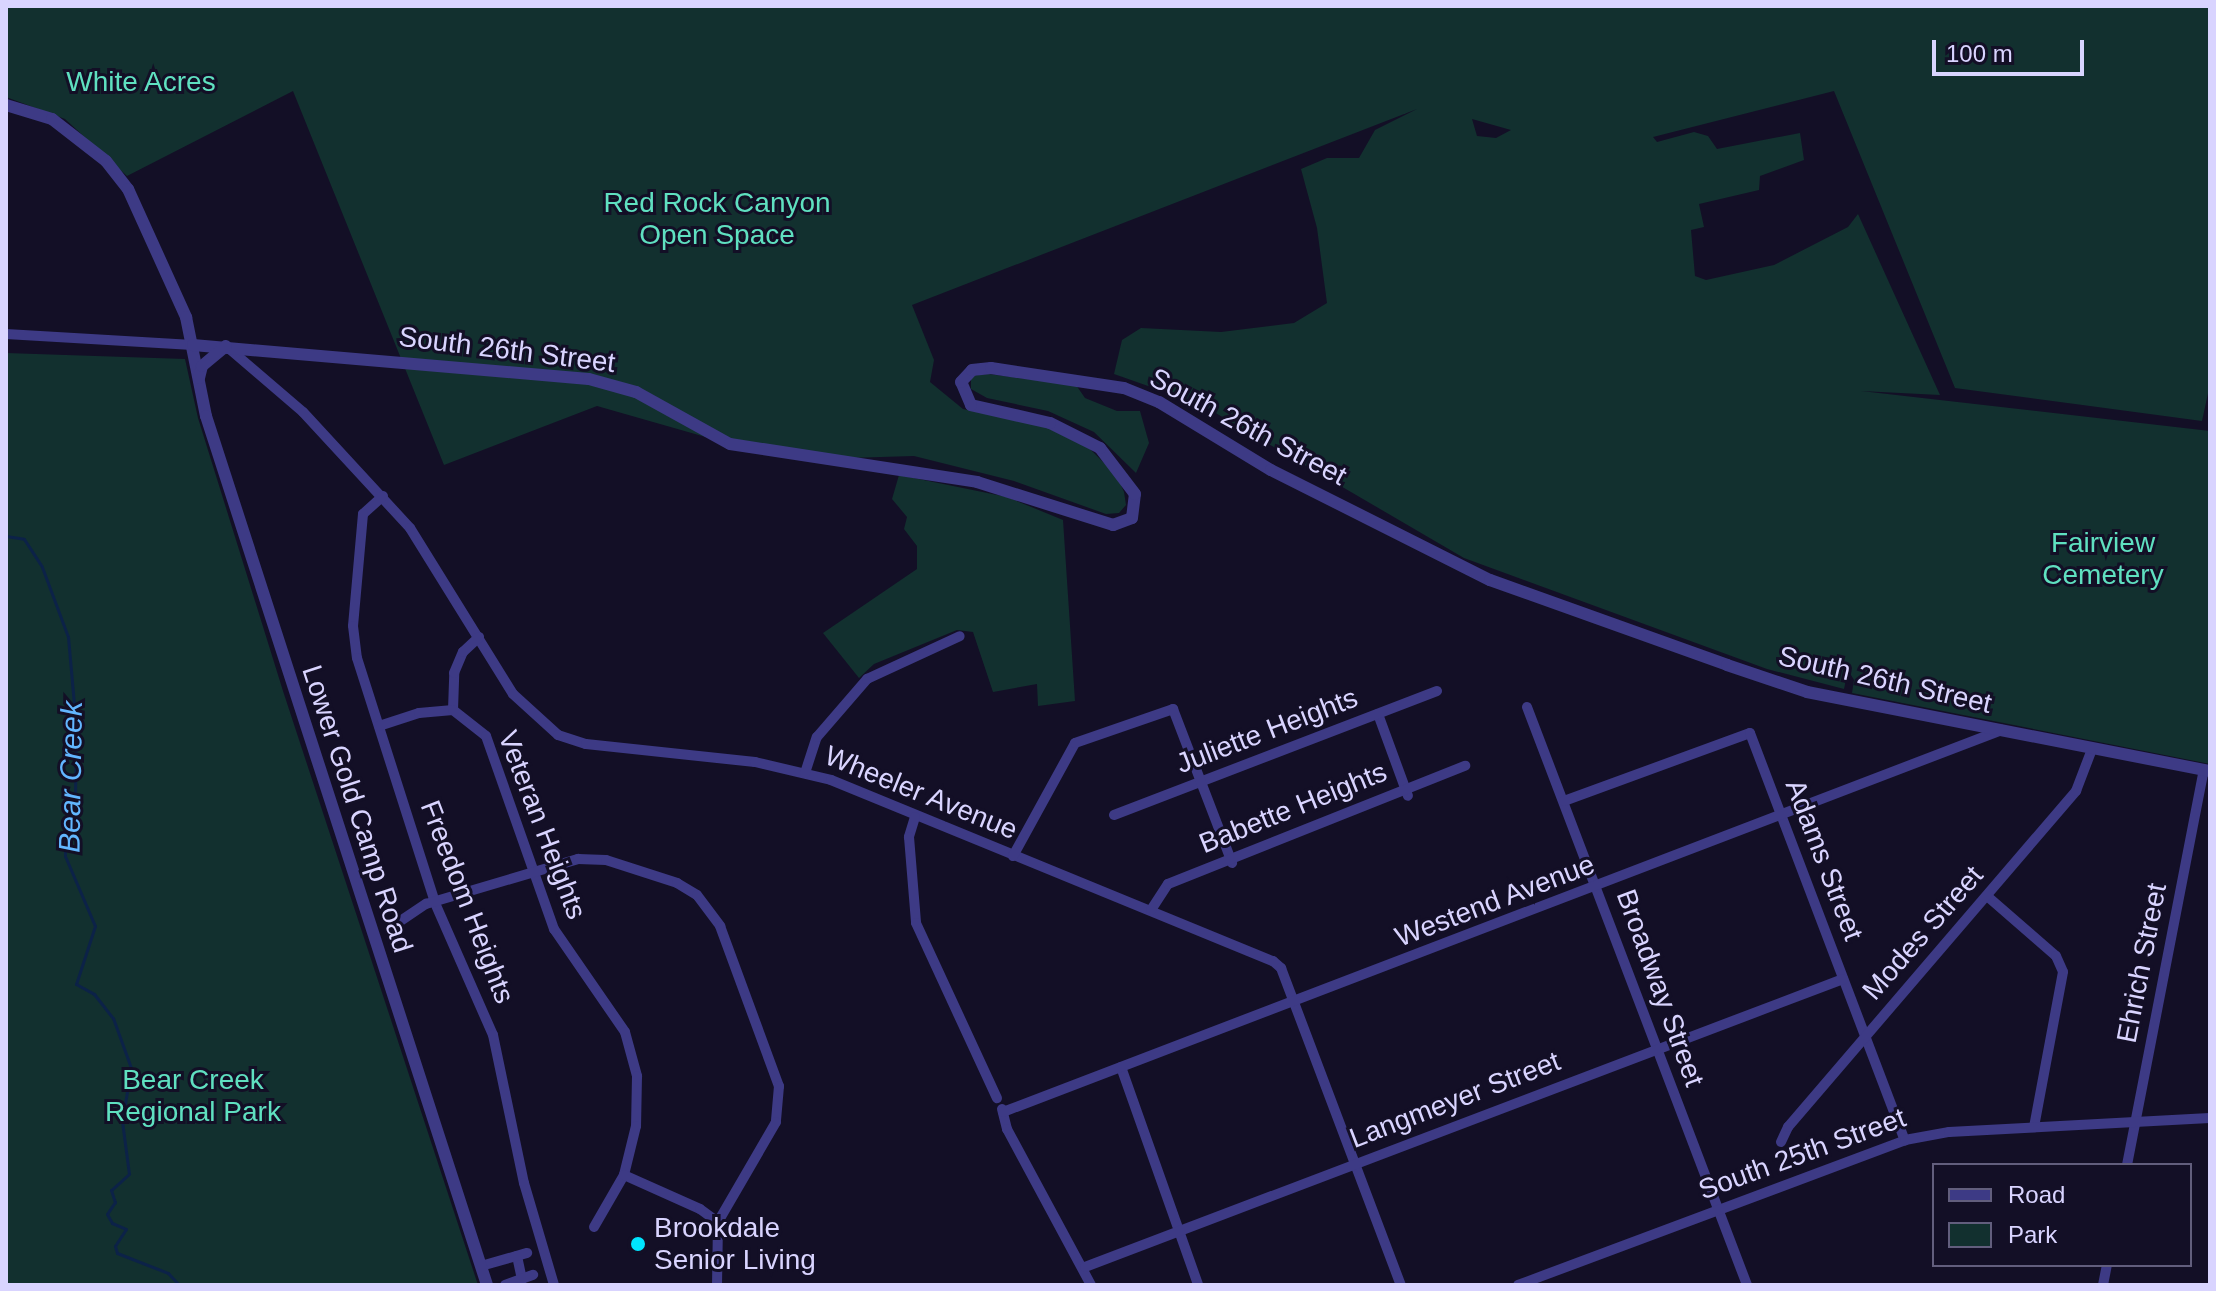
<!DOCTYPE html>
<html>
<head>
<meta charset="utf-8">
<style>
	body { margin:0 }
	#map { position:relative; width:2216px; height:1291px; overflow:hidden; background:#130f26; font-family:Arial,sans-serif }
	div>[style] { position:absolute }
	.green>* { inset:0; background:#12302f }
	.stream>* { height:3px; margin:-1.5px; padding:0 1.5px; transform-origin:1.5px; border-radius:1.5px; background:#0c2248 }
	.minor>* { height:10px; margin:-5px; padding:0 5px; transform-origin:5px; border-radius:5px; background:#3d3a85 }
	.tertiary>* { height:12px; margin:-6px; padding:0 6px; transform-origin:6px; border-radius:6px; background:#3d3a85 }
	.dots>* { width:22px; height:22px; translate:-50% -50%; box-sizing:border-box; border:4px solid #130f26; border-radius:50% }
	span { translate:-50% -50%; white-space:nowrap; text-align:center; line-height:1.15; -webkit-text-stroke:6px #130f26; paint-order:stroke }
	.park-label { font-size:28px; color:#5fe0c0 }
	.street-label { font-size:28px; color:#d9d4ff }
	.poi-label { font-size:28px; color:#d9d4ff }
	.left { translate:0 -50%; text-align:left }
	.water-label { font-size:30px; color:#62b6ff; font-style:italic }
	.frame { position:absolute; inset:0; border:8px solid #d9d4ff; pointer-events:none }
	.legend { position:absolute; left:1932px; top:1163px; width:260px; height:104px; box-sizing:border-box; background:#130f26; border:2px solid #625e7d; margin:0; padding:10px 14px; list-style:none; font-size:24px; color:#d9d4ff }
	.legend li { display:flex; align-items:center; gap:16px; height:40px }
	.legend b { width:40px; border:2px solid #625e7d }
	.scale { position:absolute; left:1932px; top:40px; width:152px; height:36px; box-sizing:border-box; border:4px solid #d9d4ff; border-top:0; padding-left:10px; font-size:24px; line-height:28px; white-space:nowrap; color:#d9d4ff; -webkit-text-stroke:6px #130f26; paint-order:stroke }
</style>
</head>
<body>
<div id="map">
	<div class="green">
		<i style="clip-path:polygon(evenodd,6px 6px,2210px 6px,2210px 384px,2202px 421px,1955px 388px,1834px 91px,1653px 137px,1657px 142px,1694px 132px,1708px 136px,1717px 149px,1800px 133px,1804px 160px,1760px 176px,1759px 190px,1699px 204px,1704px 227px,1691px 230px,1695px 276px,1706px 280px,1774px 265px,1848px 227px,1858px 214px,1940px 395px,1861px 391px,2210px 431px,2210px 764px,1852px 693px,1854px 680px,1848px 670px,1844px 689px,1767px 669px,1464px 558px,1202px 405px,1114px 374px,1122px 340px,1141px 328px,1221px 332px,1294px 323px,1327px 303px,1317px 228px,1301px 169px,1327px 158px,1359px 158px,1375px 130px,1417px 109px,912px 305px,934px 360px,930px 382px,963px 409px,1062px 430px,1089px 448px,1117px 476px,1124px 492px,1126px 505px,1119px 513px,1106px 514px,1014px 481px,914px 456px,814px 459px,716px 440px,597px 406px,444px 465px,293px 91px,127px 176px,65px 119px,6px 97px,6px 6px,1472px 119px,1511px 130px,1496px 138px,1477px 136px,1472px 119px)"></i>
		<i style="clip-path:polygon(6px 353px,185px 359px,198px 418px,283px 691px,478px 1285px,6px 1285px)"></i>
		<i style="clip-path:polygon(988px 374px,1076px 385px,1085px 398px,1117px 411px,1140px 411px,1149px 443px,1136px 473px,1094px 432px,1048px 411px,987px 398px,971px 389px,971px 376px)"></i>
		<i style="clip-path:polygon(899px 475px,1007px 497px,1063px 520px,1075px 701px,1038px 706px,1037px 684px,993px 692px,973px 632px,957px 630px,874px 664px,859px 678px,823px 633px,917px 569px,917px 546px,904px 529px,907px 517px,892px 499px)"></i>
	</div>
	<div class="stream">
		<i style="left:6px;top:536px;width:18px;rotate:9deg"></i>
		<i style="left:24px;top:539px;width:33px;rotate:57deg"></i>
		<i style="left:42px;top:567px;width:75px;rotate:69.6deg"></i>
		<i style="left:68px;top:637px;width:89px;rotate:84.9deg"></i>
		<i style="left:76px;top:726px;width:68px;rotate:90.8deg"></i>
		<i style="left:75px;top:794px;width:36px;rotate:106deg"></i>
		<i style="left:65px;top:829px;width:27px;rotate:90deg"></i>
		<i style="left:65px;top:856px;width:76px;rotate:66.8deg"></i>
		<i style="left:95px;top:926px;width:61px;rotate:108.1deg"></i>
		<i style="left:76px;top:984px;width:21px;rotate:29deg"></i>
		<i style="left:94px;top:994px;width:31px;rotate:52deg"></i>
		<i style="left:113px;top:1018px;width:53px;rotate:70.2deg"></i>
		<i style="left:131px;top:1068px;width:54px;rotate:99.6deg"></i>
		<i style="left:122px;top:1121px;width:53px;rotate:82.5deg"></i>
		<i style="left:129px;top:1174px;width:24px;rotate:138deg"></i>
		<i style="left:111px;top:1190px;width:13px;rotate:72deg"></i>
		<i style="left:115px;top:1202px;width:14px;rotate:124deg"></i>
		<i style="left:107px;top:1214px;width:10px;rotate:61deg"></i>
		<i style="left:112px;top:1223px;width:15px;rotate:23deg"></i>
		<i style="left:126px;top:1229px;width:20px;rotate:123deg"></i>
		<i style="left:115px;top:1246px;width:7px;rotate:74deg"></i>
		<i style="left:117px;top:1253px;width:55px;rotate:21.4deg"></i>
		<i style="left:168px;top:1273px;width:16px;rotate:47deg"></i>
	</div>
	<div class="minor">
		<i style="left:6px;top:334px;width:187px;rotate:3.4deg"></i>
		<i style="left:226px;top:346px;width:101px;rotate:40.6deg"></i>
		<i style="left:303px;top:412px;width:158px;rotate:47.3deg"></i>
		<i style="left:410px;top:528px;width:195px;rotate:58.2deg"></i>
		<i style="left:513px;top:694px;width:61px;rotate:42.3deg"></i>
		<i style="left:558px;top:735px;width:29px;rotate:18deg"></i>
		<i style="left:586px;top:744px;width:170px;rotate:6.1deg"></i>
		<i style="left:755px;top:762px;width:78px;rotate:13.3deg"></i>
		<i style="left:831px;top:780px;width:478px;rotate:22.3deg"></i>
		<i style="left:1273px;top:961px;width:11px;rotate:41deg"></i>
		<i style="left:1281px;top:968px;width:339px;rotate:69.3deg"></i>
		<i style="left:383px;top:496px;width:27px;rotate:138deg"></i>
		<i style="left:363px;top:514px;width:112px;rotate:95.1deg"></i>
		<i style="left:353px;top:626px;width:32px;rotate:83deg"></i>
		<i style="left:357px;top:658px;width:257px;rotate:72.3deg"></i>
		<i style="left:435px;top:903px;width:144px;rotate:66.3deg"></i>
		<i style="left:493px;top:1035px;width:151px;rotate:78.2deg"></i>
		<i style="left:524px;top:1183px;width:106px;rotate:73.6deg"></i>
		<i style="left:1527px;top:707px;width:618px;rotate:69.16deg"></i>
		<i style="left:453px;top:710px;width:37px;rotate:-88deg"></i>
		<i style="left:454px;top:673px;width:23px;rotate:-67deg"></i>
		<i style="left:463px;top:652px;width:22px;rotate:-43deg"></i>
		<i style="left:1378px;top:714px;width:87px;rotate:69.9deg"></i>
		<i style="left:379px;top:726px;width:42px;rotate:-18deg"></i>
		<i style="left:419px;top:713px;width:34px;rotate:-5deg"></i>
		<i style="left:453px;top:710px;width:42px;rotate:38.2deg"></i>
		<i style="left:486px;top:736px;width:205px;rotate:70.6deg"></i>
		<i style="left:554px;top:929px;width:125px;rotate:55.4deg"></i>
		<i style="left:625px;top:1032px;width:46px;rotate:74.7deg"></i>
		<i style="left:637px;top:1076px;width:50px;rotate:91.1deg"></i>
		<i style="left:636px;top:1126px;width:50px;rotate:103.8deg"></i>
		<i style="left:624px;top:1175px;width:60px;rotate:120deg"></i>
		<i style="left:805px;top:773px;width:38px;rotate:-72deg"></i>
		<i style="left:817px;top:737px;width:77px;rotate:-49.2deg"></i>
		<i style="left:867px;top:679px;width:102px;rotate:-24.8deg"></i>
		<i style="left:1564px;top:801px;width:198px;rotate:-20.1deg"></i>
		<i style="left:1750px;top:733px;width:436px;rotate:69.2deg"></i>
		<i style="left:1114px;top:815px;width:346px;rotate:-21deg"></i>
		<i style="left:915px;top:817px;width:21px;rotate:107deg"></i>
		<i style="left:909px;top:837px;width:86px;rotate:85.3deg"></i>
		<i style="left:916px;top:923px;width:193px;rotate:65.2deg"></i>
		<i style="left:1013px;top:856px;width:129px;rotate:-61.2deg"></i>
		<i style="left:1075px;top:743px;width:104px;rotate:-19.1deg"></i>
		<i style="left:1173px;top:709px;width:165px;rotate:69deg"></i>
		<i style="left:1987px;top:896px;width:91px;rotate:41deg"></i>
		<i style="left:2056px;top:956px;width:17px;rotate:66deg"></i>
		<i style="left:2063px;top:972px;width:158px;rotate:100.6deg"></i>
		<i style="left:1151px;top:910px;width:31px;rotate:-57deg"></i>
		<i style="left:1168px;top:884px;width:320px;rotate:-21.7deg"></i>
		<i style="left:393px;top:926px;width:40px;rotate:-34deg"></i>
		<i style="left:426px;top:904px;width:159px;rotate:-16.5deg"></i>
		<i style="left:578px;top:859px;width:28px;rotate:2deg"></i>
		<i style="left:606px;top:860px;width:75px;rotate:17.9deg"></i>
		<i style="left:677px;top:883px;width:23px;rotate:31deg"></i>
		<i style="left:697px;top:895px;width:39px;rotate:53deg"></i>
		<i style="left:720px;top:926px;width:171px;rotate:69.8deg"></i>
		<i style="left:779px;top:1086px;width:36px;rotate:95deg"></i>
		<i style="left:776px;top:1122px;width:116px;rotate:120.1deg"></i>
		<i style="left:1121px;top:1067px;width:231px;rotate:70.5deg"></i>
		<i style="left:1002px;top:1109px;width:21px;rotate:76deg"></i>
		<i style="left:1007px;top:1129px;width:177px;rotate:61.7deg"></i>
		<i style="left:1003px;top:1112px;width:1070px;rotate:-20.93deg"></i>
		<i style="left:1781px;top:1142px;width:17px;rotate:-65deg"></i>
		<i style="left:1788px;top:1127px;width:443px;rotate:-49.4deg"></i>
		<i style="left:2076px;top:791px;width:45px;rotate:-69.1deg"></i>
		<i style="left:2127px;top:1165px;width:402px;rotate:-79deg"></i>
		<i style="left:624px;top:1175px;width:83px;rotate:24.1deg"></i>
		<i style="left:700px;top:1209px;width:22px;rotate:36deg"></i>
		<i style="left:718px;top:1222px;width:63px;rotate:90.9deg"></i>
		<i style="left:517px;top:1256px;width:24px;rotate:78deg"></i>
		<i style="left:481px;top:1266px;width:48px;rotate:-15.8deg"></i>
		<i style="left:1085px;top:1267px;width:811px;rotate:-20.8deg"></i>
		<i style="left:505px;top:1285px;width:30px;rotate:-20deg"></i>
		<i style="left:1518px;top:1285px;width:413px;rotate:-20.5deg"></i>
		<i style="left:1905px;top:1140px;width:45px;rotate:-10.3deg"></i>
		<i style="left:1949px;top:1132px;width:261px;rotate:-3.1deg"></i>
		<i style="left:2103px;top:1285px;width:20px;rotate:-79deg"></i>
	</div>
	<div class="tertiary">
		<i style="left:6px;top:105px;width:48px;rotate:16.9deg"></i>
		<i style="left:52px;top:119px;width:68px;rotate:37.9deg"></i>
		<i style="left:106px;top:161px;width:36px;rotate:52deg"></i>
		<i style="left:128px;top:189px;width:141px;rotate:65.6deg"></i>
		<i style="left:186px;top:317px;width:101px;rotate:78.6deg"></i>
		<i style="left:206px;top:416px;width:913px;rotate:72.08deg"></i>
		<i style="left:193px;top:345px;width:397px;rotate:4.9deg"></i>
		<i style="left:589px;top:379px;width:49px;rotate:15.5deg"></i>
		<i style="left:636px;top:392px;width:107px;rotate:29deg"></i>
		<i style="left:730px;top:444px;width:250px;rotate:8.7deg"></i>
		<i style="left:977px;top:482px;width:143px;rotate:17.5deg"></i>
		<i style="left:1113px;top:525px;width:20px;rotate:-20deg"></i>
		<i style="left:1132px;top:518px;width:24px;rotate:-83deg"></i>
		<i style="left:1135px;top:494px;width:58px;rotate:-127.3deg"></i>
		<i style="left:1100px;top:448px;width:56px;rotate:-153.4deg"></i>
		<i style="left:1050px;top:423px;width:81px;rotate:-167.2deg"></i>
		<i style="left:971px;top:405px;width:25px;rotate:-113deg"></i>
		<i style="left:961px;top:382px;width:16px;rotate:-47deg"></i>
		<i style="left:972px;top:370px;width:19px;rotate:-6deg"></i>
		<i style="left:991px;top:368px;width:134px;rotate:8.6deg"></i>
		<i style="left:1124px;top:388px;width:38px;rotate:22deg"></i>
		<i style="left:1159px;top:402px;width:131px;rotate:31.3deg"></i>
		<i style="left:1271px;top:470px;width:245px;rotate:26.7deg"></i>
		<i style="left:1490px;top:580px;width:252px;rotate:19.7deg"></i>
		<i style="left:1727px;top:665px;width:84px;rotate:18.6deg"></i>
		<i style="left:1807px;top:692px;width:411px;rotate:11.1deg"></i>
		<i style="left:199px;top:378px;width:12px;rotate:-76deg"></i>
		<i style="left:202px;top:366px;width:31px;rotate:-40deg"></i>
	</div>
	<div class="dots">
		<i style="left:638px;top:1244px;background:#00e5ff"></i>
	</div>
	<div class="park-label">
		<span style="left:141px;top:82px">White Acres</span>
		<span style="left:717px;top:219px">Red Rock Canyon<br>Open Space</span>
		<span style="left:2103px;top:559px">Fairview<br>Cemetery</span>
		<span style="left:193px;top:1096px">Bear Creek<br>Regional Park</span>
	</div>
	<div class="street-label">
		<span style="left:507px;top:350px;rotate:7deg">South 26th Street</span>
		<span style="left:1248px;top:427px;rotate:28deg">South 26th Street</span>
		<span style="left:1885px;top:680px;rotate:13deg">South 26th Street</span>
		<span style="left:1267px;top:731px;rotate:-21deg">Juliette Heights</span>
		<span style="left:921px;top:793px;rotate:22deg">Wheeler Avenue</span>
		<span style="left:1293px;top:808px;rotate:-22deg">Babette Heights</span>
		<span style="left:357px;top:809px;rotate:72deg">Lower Gold Camp Road</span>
		<span style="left:542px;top:825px;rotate:69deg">Veteran Heights</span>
		<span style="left:1824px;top:860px;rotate:69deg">Adams Street</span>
		<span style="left:1495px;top:901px;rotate:-21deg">Westend Avenue</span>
		<span style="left:467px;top:902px;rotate:69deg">Freedom Heights</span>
		<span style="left:1923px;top:933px;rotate:-49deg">Modes Street</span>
		<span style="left:2142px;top:963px;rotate:-79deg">Ehrich Street</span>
		<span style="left:1660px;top:988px;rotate:70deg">Broadway Street</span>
		<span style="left:1455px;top:1100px;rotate:-21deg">Langmeyer Street</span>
		<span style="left:1802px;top:1154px;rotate:-20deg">South 25th Street</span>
	</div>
	<div class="poi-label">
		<span class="left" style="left:654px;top:1244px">Brookdale<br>Senior Living</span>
	</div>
	<div class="water-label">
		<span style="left:71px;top:777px;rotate:-89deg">Bear Creek</span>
	</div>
	<div class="frame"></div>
	<ul class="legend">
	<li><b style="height:10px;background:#3d3a85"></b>Road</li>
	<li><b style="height:22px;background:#12302f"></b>Park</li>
	</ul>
	<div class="scale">100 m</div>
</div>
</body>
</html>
